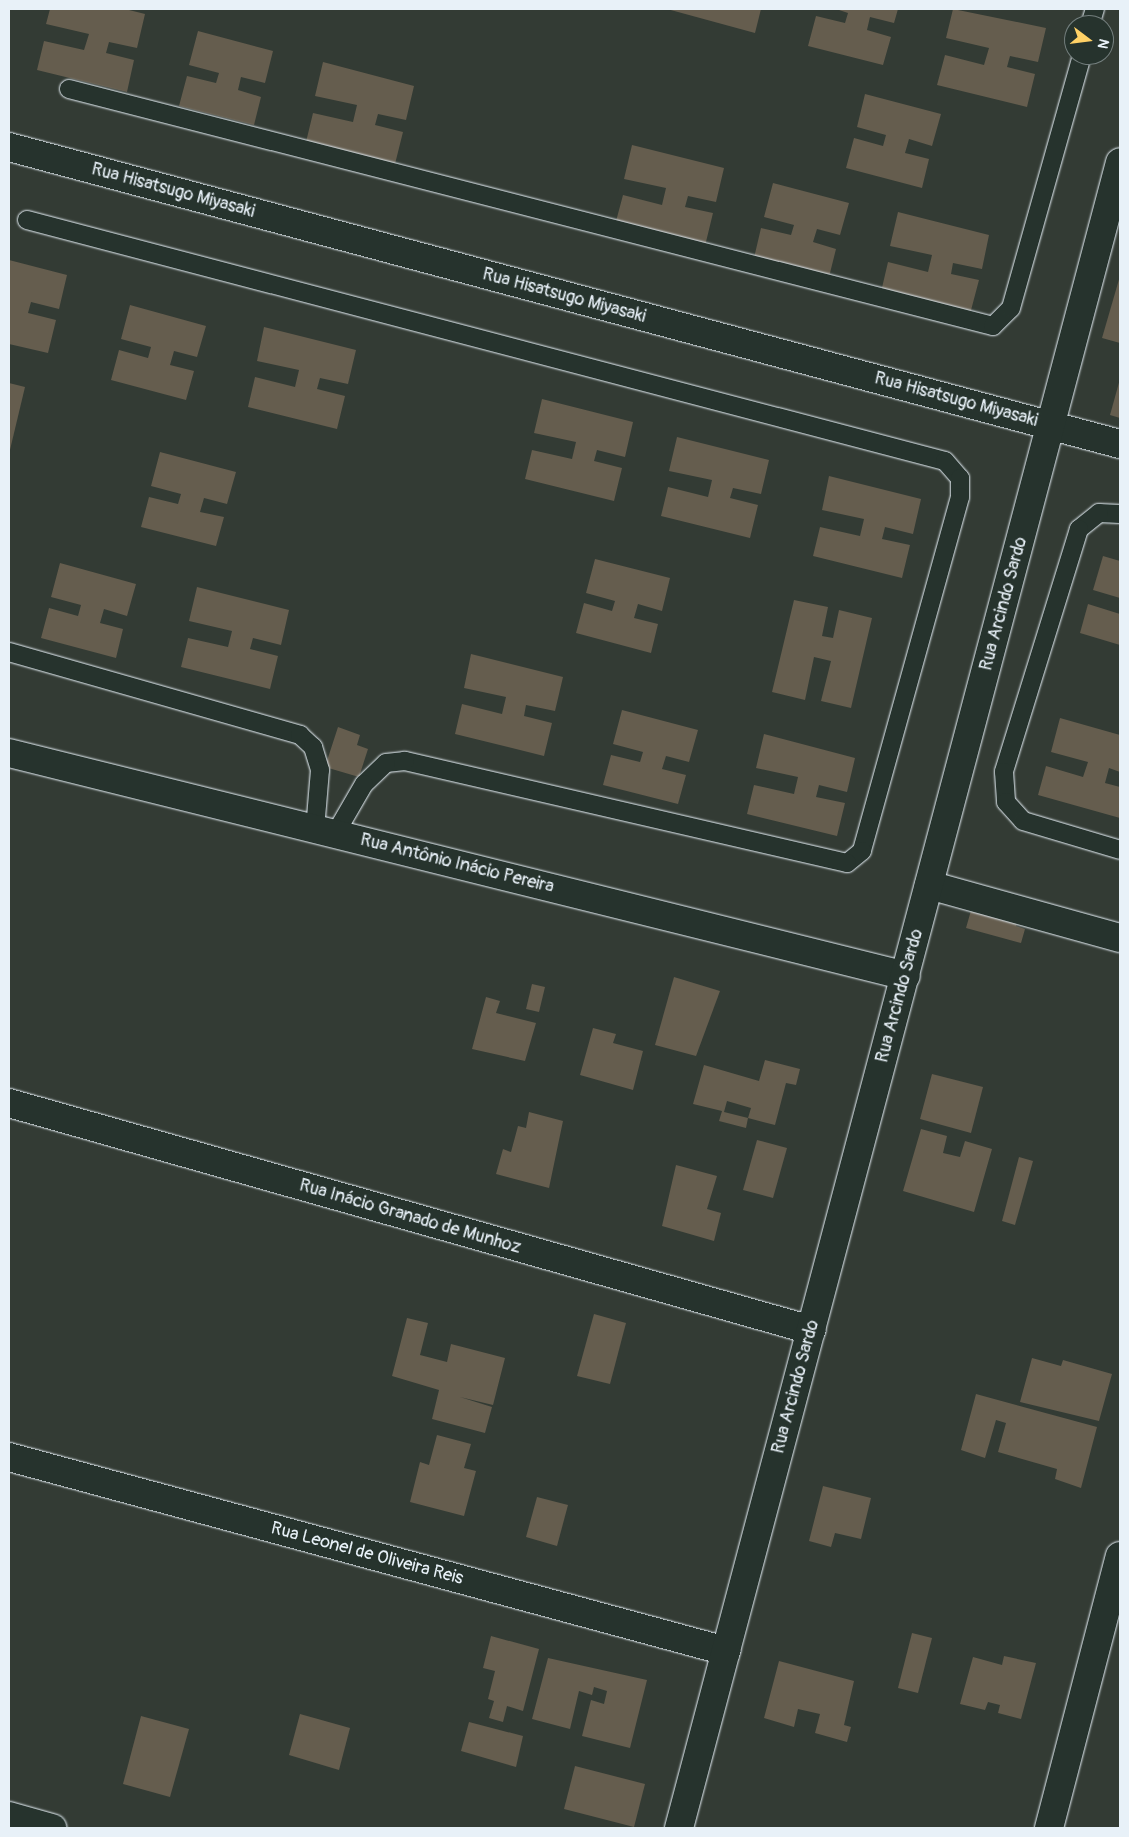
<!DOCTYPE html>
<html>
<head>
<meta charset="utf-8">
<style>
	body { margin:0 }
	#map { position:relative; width:1129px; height:1837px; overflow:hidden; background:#333b34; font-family:Pangolin,sans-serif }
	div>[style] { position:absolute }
	.building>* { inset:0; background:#655d4e }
	.roads { filter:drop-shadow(0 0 1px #e8f1f8) drop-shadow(0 0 1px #e8f1f8) }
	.service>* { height:18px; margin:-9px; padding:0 9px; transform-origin:9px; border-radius:9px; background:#26332d }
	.minor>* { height:28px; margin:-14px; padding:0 14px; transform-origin:14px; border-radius:14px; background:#26332d }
	.tertiary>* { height:28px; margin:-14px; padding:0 14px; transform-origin:14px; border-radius:14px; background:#26332d }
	span { translate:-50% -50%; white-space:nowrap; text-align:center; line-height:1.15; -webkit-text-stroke:4px #26332d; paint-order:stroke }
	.street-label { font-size:18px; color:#e8f1f8 }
	.frame { position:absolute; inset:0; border:10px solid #e8f1f8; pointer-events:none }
	.north { position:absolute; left:1064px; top:15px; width:50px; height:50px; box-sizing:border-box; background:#26332d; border:1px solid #747f7e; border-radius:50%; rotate:105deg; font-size:14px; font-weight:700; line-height:20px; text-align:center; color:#e8f1f8 }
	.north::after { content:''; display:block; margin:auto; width:18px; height:22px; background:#ffd166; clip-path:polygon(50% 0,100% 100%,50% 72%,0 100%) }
</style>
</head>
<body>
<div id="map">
	<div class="building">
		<i style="clip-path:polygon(50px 9px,125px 9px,145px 14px,137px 48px,109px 42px,106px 53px,134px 60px,127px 92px,37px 70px,44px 41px,84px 50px,89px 34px,46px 24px)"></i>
		<i style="clip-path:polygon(667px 9px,761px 9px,755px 33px)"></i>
		<i style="clip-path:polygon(836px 9px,898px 9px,894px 23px,870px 17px,867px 30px,891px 37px,883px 65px,808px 46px,816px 16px,845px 23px,848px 13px)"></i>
		<i style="clip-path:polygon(953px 9px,1046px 28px,1038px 62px,1010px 56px,1007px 67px,1035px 74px,1027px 107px,937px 85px,945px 55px,984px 65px,989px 48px,946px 38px)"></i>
		<i style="clip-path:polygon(198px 31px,273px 51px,265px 83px,241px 77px,238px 90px,261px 97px,254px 125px,179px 106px,187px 76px,216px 83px,219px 73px,189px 65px)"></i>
		<i style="clip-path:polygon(323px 62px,414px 86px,406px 120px,378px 114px,375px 125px,403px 132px,395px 164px,306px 142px,313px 113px,353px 122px,357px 105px,315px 96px)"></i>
		<i style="clip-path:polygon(865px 94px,941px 114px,932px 146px,909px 139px,905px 153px,929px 159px,922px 188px,846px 168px,854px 138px,883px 146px,886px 135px,857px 127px)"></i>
		<i style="clip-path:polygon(632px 145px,724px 168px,716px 202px,688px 196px,685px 207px,713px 213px,705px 246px,615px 225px,623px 195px,662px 205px,666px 188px,624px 179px)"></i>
		<i style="clip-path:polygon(773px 183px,849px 203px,840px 235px,817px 229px,813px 242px,836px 249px,829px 277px,754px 258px,761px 228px,791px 235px,794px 225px,764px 217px)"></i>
		<i style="clip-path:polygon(898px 212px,989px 235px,982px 269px,953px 263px,951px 274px,979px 280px,970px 314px,881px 292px,888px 262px,928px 272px,932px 255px,890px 246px)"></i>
		<i style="clip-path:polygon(9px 260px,67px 275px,59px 309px,31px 302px,28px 313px,56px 320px,48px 353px,9px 344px)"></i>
		<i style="clip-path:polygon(1120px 276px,1120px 343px,1102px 338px)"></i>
		<i style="clip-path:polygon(130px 305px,206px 326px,197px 357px,174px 351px,170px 365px,194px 371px,186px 400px,111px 380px,119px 350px,148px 358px,151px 347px,121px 339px)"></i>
		<i style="clip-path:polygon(264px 327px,356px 350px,348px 384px,320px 378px,317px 389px,345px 396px,337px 429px,248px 407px,255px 377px,295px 387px,299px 370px,257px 361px)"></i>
		<i style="clip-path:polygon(1120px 379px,1120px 418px,1110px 415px)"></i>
		<i style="clip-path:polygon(9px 383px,25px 387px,9px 454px)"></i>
		<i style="clip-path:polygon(542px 399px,633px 422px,625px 457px,597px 450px,594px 461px,622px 468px,614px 501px,525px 479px,532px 450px,572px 459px,576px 442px,534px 433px)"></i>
		<i style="clip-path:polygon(677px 437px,769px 460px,761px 494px,733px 488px,730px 498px,758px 505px,750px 538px,661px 516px,668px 487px,708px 497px,712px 480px,669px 471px)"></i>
		<i style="clip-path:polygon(160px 452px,236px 472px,227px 504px,204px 498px,200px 512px,224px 517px,216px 546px,141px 527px,149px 497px,178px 504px,181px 494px,151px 486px)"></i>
		<i style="clip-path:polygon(829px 476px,921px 499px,913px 534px,885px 527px,882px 539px,910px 545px,902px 578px,813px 556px,820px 527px,860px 536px,864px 519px,822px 510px)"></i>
		<i style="clip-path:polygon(1103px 556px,1120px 561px,1120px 598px,1093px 590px)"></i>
		<i style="clip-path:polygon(595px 559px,670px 578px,662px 611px,638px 604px,634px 618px,658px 624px,651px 653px,576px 633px,584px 603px,612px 611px,615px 601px,586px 593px)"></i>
		<i style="clip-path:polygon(60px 563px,136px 584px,127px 616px,104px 609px,100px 623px,123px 629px,116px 658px,41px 638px,49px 608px,78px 616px,81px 605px,51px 597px)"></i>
		<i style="clip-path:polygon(197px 587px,289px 610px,281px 645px,253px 638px,250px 649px,278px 656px,270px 689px,181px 667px,188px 638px,228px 647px,232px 631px,189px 621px)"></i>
		<i style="clip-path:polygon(794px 600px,828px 607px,822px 636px,833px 638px,839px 610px,872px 618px,851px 708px,821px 701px,831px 661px,814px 657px,805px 700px,772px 692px)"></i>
		<i style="clip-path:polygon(1088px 604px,1120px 614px,1120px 645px,1080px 633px)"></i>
		<i style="clip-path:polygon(471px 654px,563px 677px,555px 711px,526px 705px,524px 716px,552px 723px,544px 756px,455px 734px,462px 704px,502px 714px,506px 697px,464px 688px)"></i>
		<i style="clip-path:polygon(622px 710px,698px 730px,689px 762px,666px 756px,662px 769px,686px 775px,678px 804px,603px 785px,611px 755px,640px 762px,643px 752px,613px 744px)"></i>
		<i style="clip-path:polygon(1060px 718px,1120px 735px,1120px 772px,1109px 768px,1105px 783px,1120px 787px,1120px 818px,1038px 795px,1046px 766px,1083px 777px,1088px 762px,1051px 752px)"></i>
		<i style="clip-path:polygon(338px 727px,360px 735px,357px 745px,368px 749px,359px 777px,325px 767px)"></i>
		<i style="clip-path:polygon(764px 734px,855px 758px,847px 792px,819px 785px,816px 797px,845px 803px,837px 836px,747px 814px,754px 785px,794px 794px,798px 777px,756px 768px)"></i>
		<i style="clip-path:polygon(974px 900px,1020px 912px,1016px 926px,1025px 929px,1021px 943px,966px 928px)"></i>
		<i style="clip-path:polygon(674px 977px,720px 991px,696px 1056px,655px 1045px)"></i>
		<i style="clip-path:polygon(532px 984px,545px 987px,539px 1012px,526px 1009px)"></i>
		<i style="clip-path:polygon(486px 997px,500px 1001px,496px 1013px,536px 1023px,525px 1061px,472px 1049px)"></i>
		<i style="clip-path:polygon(593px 1028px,616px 1034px,613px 1043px,643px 1051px,633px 1090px,580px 1075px)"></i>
		<i style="clip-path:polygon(765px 1060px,800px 1069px,796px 1085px,786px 1083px,775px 1125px,748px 1118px,751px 1108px,727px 1101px,724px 1112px,748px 1118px,746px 1128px,719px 1121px,722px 1111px,693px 1104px,704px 1065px,759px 1081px)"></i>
		<i style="clip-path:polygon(932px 1074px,983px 1087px,971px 1133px,920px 1119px)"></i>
		<i style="clip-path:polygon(529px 1112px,563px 1121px,549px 1188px,496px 1174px,503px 1149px,511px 1152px,518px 1126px,526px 1128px)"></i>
		<i style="clip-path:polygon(921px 1129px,947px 1136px,943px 1153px,960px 1157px,965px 1141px,992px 1149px,974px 1212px,903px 1191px)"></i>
		<i style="clip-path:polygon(757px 1140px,787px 1148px,773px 1198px,743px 1190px)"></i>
		<i style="clip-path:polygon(1019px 1157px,1033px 1161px,1015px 1225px,1002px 1221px)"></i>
		<i style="clip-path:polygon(676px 1165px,717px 1176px,707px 1209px,721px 1213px,714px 1241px,662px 1226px)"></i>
		<i style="clip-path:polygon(594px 1314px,626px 1323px,610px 1384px,577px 1376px)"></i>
		<i style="clip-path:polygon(407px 1318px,428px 1323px,420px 1355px,447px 1362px,451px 1344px,505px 1358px,493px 1405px,460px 1397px,492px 1407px,485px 1433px,432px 1419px,439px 1390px,392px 1376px)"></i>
		<i style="clip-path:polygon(1032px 1358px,1061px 1366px,1063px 1360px,1112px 1374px,1099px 1421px,1020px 1402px)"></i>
		<i style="clip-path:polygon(976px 1394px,1097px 1427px,1081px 1488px,1055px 1479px,1057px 1469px,998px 1452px,1006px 1423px,996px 1420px,985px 1458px,961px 1450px)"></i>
		<i style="clip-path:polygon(437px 1435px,471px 1444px,464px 1468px,476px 1471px,464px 1516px,410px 1502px,420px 1462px,429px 1465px)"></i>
		<i style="clip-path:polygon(823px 1486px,871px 1498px,861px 1539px,835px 1533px,831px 1547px,809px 1541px)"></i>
		<i style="clip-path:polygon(537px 1497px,568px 1505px,557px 1546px,526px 1537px)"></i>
		<i style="clip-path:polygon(912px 1633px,932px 1638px,918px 1693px,898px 1688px)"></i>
		<i style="clip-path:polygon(491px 1636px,539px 1649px,523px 1711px,507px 1706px,503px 1722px,489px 1718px,494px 1701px,488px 1699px,495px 1671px,483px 1668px)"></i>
		<i style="clip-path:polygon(1004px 1656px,1036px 1663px,1021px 1719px,998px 1713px,1000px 1705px,988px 1702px,985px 1710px,960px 1704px,973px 1657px,1002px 1665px)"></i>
		<i style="clip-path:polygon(548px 1658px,647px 1680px,630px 1748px,582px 1736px,591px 1700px,604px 1704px,607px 1691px,594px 1687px,592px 1695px,579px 1691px,570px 1729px,532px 1719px)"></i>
		<i style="clip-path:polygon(779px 1661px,854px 1681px,844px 1725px,851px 1727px,847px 1742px,815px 1733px,820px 1714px,798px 1709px,794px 1727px,764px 1718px)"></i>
		<i style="clip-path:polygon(300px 1714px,350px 1728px,339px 1770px,289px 1755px)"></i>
		<i style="clip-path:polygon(141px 1716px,189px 1729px,170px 1797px,123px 1784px)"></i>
		<i style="clip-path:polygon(469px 1722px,523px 1736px,516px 1767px,461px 1751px)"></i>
		<i style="clip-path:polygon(575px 1766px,645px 1784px,634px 1827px,564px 1809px)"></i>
	</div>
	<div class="roads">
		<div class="service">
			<i style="left:1090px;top:25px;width:17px;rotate:-73deg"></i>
			<i style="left:69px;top:89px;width:954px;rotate:14.39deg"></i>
			<i style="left:993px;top:326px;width:25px;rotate:-45deg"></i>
			<i style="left:1011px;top:308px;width:263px;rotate:-74.3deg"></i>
			<i style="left:27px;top:220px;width:949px;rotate:14.71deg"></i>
			<i style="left:945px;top:461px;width:23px;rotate:49deg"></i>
			<i style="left:960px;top:478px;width:19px;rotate:90deg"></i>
			<i style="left:960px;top:497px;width:367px;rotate:105.5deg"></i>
			<i style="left:862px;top:851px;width:19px;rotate:141deg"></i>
			<i style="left:847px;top:863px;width:454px;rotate:-167deg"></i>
			<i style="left:405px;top:761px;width:19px;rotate:174deg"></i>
			<i style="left:386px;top:763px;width:30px;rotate:136deg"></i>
			<i style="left:364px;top:784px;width:58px;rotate:120.1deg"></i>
			<i style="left:1120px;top:514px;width:21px;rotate:-177deg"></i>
			<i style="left:1099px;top:513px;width:26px;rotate:141deg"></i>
			<i style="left:1079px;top:529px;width:254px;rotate:107.2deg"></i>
			<i style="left:1004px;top:772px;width:30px;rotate:86deg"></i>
			<i style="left:1006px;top:802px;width:25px;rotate:48deg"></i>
			<i style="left:1023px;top:821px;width:101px;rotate:16.6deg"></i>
			<i style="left:9px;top:652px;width:303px;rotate:15.9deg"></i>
			<i style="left:300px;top:735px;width:18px;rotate:43deg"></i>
			<i style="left:313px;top:747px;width:24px;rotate:73deg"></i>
			<i style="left:320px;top:770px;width:59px;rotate:94.8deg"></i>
		</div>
		<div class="minor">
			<i style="left:9px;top:147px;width:1150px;rotate:14.97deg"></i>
			<i style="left:9px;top:753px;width:924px;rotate:13.96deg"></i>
			<i style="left:929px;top:885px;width:198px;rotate:15.5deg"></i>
			<i style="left:9px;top:1103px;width:834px;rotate:15.8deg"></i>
			<i style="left:9px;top:1457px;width:743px;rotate:15.14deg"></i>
			<i style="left:9px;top:1816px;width:45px;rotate:15.6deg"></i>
			<i style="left:1049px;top:1828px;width:281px;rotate:-75.4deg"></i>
		</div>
		<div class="tertiary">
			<i style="left:679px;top:1828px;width:1723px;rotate:-75.17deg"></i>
		</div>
	</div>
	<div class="street-label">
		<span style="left:173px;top:191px;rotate:15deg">Rua Hisatsugo Miyasaki</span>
		<span style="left:564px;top:296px;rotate:15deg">Rua Hisatsugo Miyasaki</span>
		<span style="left:956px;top:400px;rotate:15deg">Rua Hisatsugo Miyasaki</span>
		<span style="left:1004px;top:604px;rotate:-75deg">Rua Arcindo Sardo</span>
		<span style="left:457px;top:864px;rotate:14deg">Rua Antônio Inácio Pereira</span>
		<span style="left:900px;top:996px;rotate:-75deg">Rua Arcindo Sardo</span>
		<span style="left:410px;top:1217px;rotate:16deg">Rua Inácio Granado de Munhoz</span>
		<span style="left:796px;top:1387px;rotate:-75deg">Rua Arcindo Sardo</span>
		<span style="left:367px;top:1554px;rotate:15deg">Rua Leonel de Oliveira Reis</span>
	</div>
	<div class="frame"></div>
	<div class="north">N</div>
</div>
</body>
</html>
